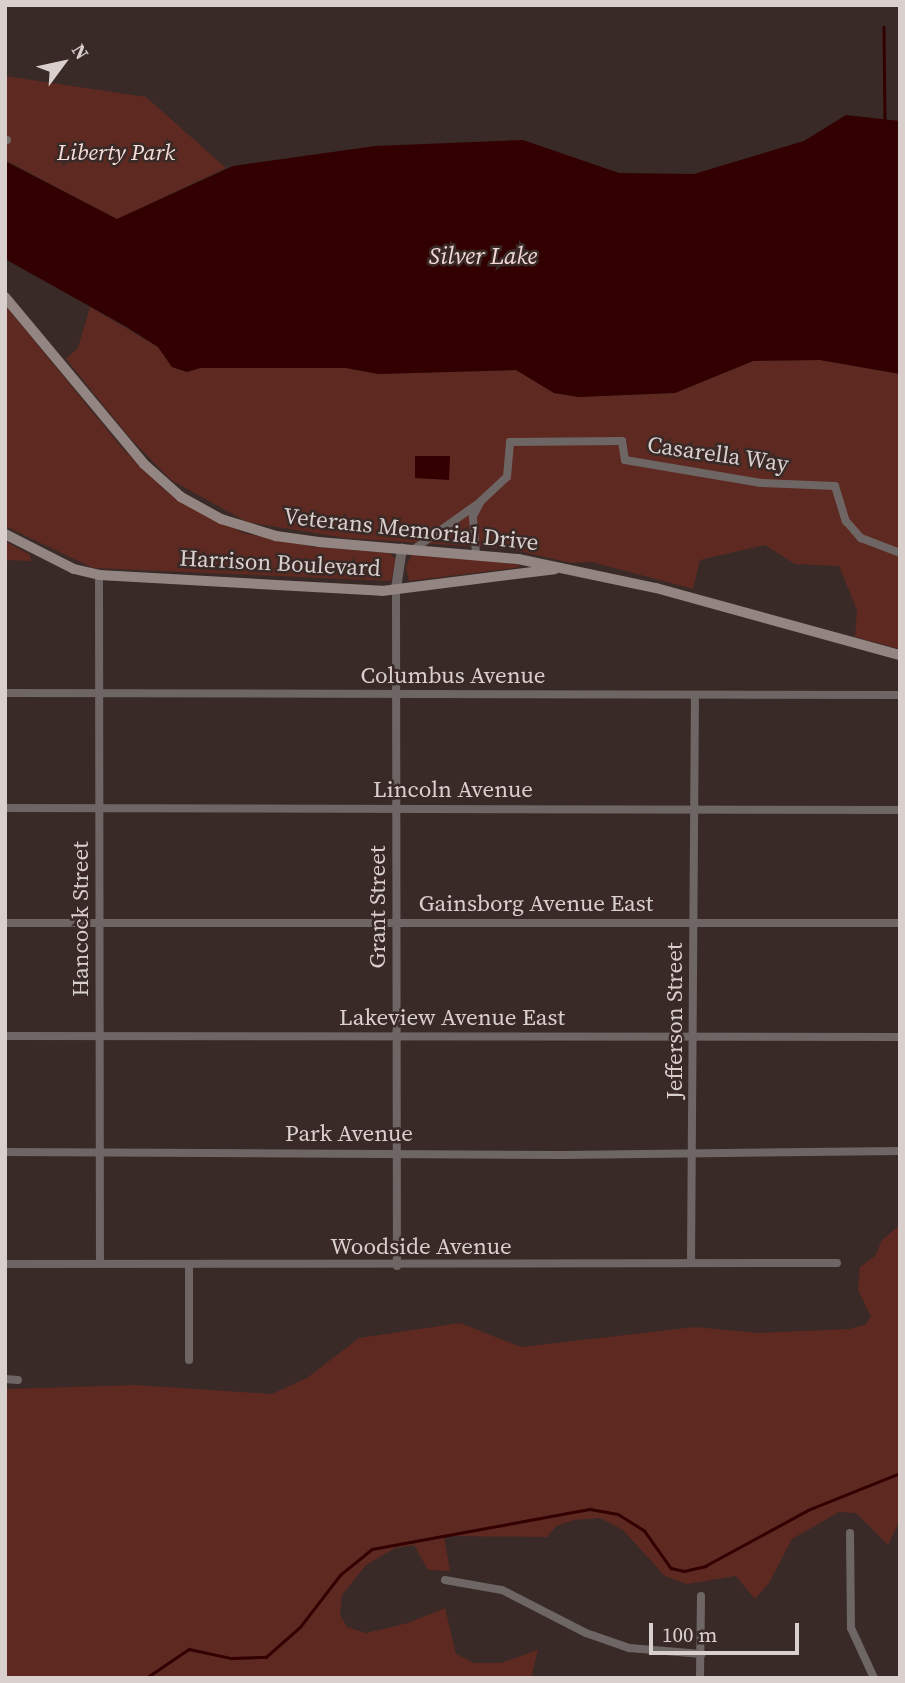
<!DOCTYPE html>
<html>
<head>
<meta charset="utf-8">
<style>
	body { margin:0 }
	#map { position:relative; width:905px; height:1683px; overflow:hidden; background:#392a27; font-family:"Source Serif 4",serif }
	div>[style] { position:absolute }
	.green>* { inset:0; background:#5e2920 }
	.water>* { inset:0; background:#320000 }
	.stream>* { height:2.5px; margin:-1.25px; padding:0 1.25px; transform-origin:1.25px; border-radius:1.25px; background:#320000 }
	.minor>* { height:8px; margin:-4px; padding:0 4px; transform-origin:4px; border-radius:4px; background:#6e6664 }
	.tertiary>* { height:10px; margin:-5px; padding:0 5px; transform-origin:5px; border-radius:5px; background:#6e6664 }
	.secondary>* { height:10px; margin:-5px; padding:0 5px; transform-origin:5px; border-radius:5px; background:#928582 }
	span { translate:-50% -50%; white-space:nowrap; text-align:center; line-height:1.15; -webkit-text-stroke:5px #392a27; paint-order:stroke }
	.park-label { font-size:23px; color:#f6ded9; font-style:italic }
	.street-label { font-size:23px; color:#d9cfcd }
	.water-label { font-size:24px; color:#f2d9d5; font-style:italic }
	.frame { position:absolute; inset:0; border:7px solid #d9cfcd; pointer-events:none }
	.north { position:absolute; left:28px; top:28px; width:70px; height:70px; -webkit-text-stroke:5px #392a27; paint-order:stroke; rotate:57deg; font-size:19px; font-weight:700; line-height:28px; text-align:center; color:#d9cfcd }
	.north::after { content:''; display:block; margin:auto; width:24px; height:32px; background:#d9cfcd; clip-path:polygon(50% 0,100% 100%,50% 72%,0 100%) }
	.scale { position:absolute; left:649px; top:1623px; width:150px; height:32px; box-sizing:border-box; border:4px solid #d9cfcd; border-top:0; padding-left:9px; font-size:21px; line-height:24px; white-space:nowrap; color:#d9cfcd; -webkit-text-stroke:5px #392a27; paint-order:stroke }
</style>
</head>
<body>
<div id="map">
	<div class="green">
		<i style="clip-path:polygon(5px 76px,146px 97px,226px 168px,117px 219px,5px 160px)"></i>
		<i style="clip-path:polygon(5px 305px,122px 448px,168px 493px,243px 533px,315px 547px,390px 553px,396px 560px,391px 581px,93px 568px,5px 526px)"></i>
		<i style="clip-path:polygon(90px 307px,158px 347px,172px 367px,186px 372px,200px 368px,346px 368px,379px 374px,516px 370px,554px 393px,578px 397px,675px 393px,753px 361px,820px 360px,900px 374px,900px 649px,855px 637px,857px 610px,839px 566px,795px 564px,765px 545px,700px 560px,693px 589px,592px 562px,572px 563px,510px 549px,346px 538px,247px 522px,171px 480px,130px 438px,66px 359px,78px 348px)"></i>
		<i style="clip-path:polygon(5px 541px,30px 555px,31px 561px,5px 560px)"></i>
		<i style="clip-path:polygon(412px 554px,516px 564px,521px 567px,409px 581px,406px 567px)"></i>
		<i style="clip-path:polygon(900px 1225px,900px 1520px,888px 1545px,856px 1513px,839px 1512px,792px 1539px,769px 1583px,755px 1599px,736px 1576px,687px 1584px,665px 1576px,623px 1530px,600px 1518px,574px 1520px,556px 1526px,547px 1537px,444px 1536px,450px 1571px,428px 1570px,414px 1545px,395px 1548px,366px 1565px,342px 1595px,340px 1615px,347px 1627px,366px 1633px,408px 1623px,445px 1608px,456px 1654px,474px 1663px,501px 1663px,538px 1650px,531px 1678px,5px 1678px,5px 1389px,135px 1385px,272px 1394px,307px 1378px,359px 1338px,460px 1323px,521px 1347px,695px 1327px,759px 1333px,849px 1329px,865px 1325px,871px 1317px,858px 1290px,860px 1267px,875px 1256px,882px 1240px)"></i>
	</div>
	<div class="water">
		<i style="clip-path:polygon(846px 115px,900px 121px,900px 374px,820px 360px,753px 361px,675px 393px,578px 397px,554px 393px,516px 370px,378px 374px,346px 368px,200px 368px,187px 372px,172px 367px,158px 347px,125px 326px,5px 259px,5px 161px,117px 219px,233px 166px,375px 146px,523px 140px,619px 173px,694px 174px,804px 141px)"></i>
		<i style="clip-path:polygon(415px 456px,450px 456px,449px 480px,415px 478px)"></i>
	</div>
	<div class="stream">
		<i style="left:884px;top:27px;width:92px;rotate:89.4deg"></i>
		<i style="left:146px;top:1678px;width:52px;rotate:-34deg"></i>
		<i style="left:189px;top:1649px;width:43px;rotate:12.1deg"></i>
		<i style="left:231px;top:1658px;width:35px;rotate:-2deg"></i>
		<i style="left:266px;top:1657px;width:45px;rotate:-41.4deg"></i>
		<i style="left:300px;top:1627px;width:66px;rotate:-52.4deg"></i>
		<i style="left:340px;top:1575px;width:41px;rotate:-39.1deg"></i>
		<i style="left:372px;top:1549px;width:222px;rotate:-10.4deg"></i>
		<i style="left:590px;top:1509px;width:28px;rotate:10deg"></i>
		<i style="left:618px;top:1514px;width:31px;rotate:32deg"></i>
		<i style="left:644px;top:1530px;width:47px;rotate:54.6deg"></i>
		<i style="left:671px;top:1568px;width:13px;rotate:13deg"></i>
		<i style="left:684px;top:1571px;width:22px;rotate:-13deg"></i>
		<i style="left:705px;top:1566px;width:117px;rotate:-28.5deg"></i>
		<i style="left:808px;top:1510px;width:99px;rotate:-21.9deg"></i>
	</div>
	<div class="minor">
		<i style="left:5px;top:140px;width:2px"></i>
		<i style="left:414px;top:549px;width:80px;rotate:-35.3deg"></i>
		<i style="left:476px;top:553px;width:37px;rotate:-95deg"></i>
		<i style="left:473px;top:516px;width:17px;rotate:-62deg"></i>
		<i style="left:481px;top:501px;width:35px;rotate:-43deg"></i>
		<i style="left:507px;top:477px;width:35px;rotate:-85deg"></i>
		<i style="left:510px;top:442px;width:112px;rotate:-0.5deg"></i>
		<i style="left:622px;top:441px;width:19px;rotate:81deg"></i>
		<i style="left:625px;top:460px;width:138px;rotate:9.6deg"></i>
		<i style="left:761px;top:483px;width:74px;rotate:2.3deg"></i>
		<i style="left:835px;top:486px;width:37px;rotate:73deg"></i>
		<i style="left:846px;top:521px;width:23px;rotate:49deg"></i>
		<i style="left:861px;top:538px;width:42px;rotate:21deg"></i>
		<i style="left:99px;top:575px;width:688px;rotate:89.92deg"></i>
		<i style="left:396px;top:589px;width:677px;rotate:89.92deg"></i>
		<i style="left:5px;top:693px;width:895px;rotate:0.13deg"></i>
		<i style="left:5px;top:808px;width:895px;rotate:0.13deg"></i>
		<i style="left:5px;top:923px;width:895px"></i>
		<i style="left:5px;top:1036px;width:895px;rotate:0.06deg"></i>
		<i style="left:5px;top:1152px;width:559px;rotate:0.31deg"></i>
		<i style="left:564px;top:1155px;width:336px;rotate:-0.7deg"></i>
		<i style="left:691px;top:1263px;width:568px;rotate:-89.6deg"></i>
		<i style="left:5px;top:1264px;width:832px;rotate:-0.07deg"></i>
		<i style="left:189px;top:1360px;width:95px;rotate:-90deg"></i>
		<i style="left:5px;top:1379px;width:13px;rotate:4deg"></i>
		<i style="left:850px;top:1533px;width:95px;rotate:89.4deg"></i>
		<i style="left:851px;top:1628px;width:55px;rotate:65.3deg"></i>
		<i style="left:445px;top:1580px;width:58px;rotate:10deg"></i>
		<i style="left:502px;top:1590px;width:94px;rotate:27.1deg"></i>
		<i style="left:586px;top:1633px;width:46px;rotate:19.2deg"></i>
		<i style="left:629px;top:1648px;width:73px;rotate:4.7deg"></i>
		<i style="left:700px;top:1678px;width:82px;rotate:-89.3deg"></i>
	</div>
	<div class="tertiary">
		<i style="left:396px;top:589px;width:41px;rotate:-81.7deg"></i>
	</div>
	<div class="secondary">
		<i style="left:5px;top:297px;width:217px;rotate:50.2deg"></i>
		<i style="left:144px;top:464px;width:50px;rotate:41.7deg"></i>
		<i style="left:181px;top:497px;width:46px;rotate:28.8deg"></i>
		<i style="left:221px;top:519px;width:58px;rotate:17.2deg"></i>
		<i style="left:276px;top:536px;width:43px;rotate:7.9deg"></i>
		<i style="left:319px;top:542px;width:200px;rotate:4.9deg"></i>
		<i style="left:518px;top:559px;width:141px;rotate:11.9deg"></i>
		<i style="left:656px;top:588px;width:253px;rotate:15.4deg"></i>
		<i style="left:5px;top:534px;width:77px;rotate:26.9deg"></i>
		<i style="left:74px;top:569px;width:26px;rotate:13deg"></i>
		<i style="left:99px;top:575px;width:283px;rotate:3.2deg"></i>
		<i style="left:382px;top:591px;width:174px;rotate:-7.2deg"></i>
	</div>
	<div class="park-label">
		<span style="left:116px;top:152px">Liberty Park</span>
	</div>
	<div class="street-label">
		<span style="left:718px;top:454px;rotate:8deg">Casarella Way</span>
		<span style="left:411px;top:529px;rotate:6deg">Veterans Memorial Drive</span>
		<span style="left:280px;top:563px;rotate:3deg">Harrison Boulevard</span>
		<span style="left:453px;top:675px">Columbus Avenue</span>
		<span style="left:453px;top:789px">Lincoln Avenue</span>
		<span style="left:536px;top:903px">Gainsborg Avenue East</span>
		<span style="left:377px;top:907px;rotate:-90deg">Grant Street</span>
		<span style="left:80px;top:919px;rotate:-90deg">Hancock Street</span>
		<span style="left:452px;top:1017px">Lakeview Avenue East</span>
		<span style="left:674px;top:1021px;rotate:-90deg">Jefferson Street</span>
		<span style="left:349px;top:1133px">Park Avenue</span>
		<span style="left:421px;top:1246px">Woodside Avenue</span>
	</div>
	<div class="water-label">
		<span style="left:483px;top:256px">Silver Lake</span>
	</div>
	<div class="frame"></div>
	<div class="north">N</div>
	<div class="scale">100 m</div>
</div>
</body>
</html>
